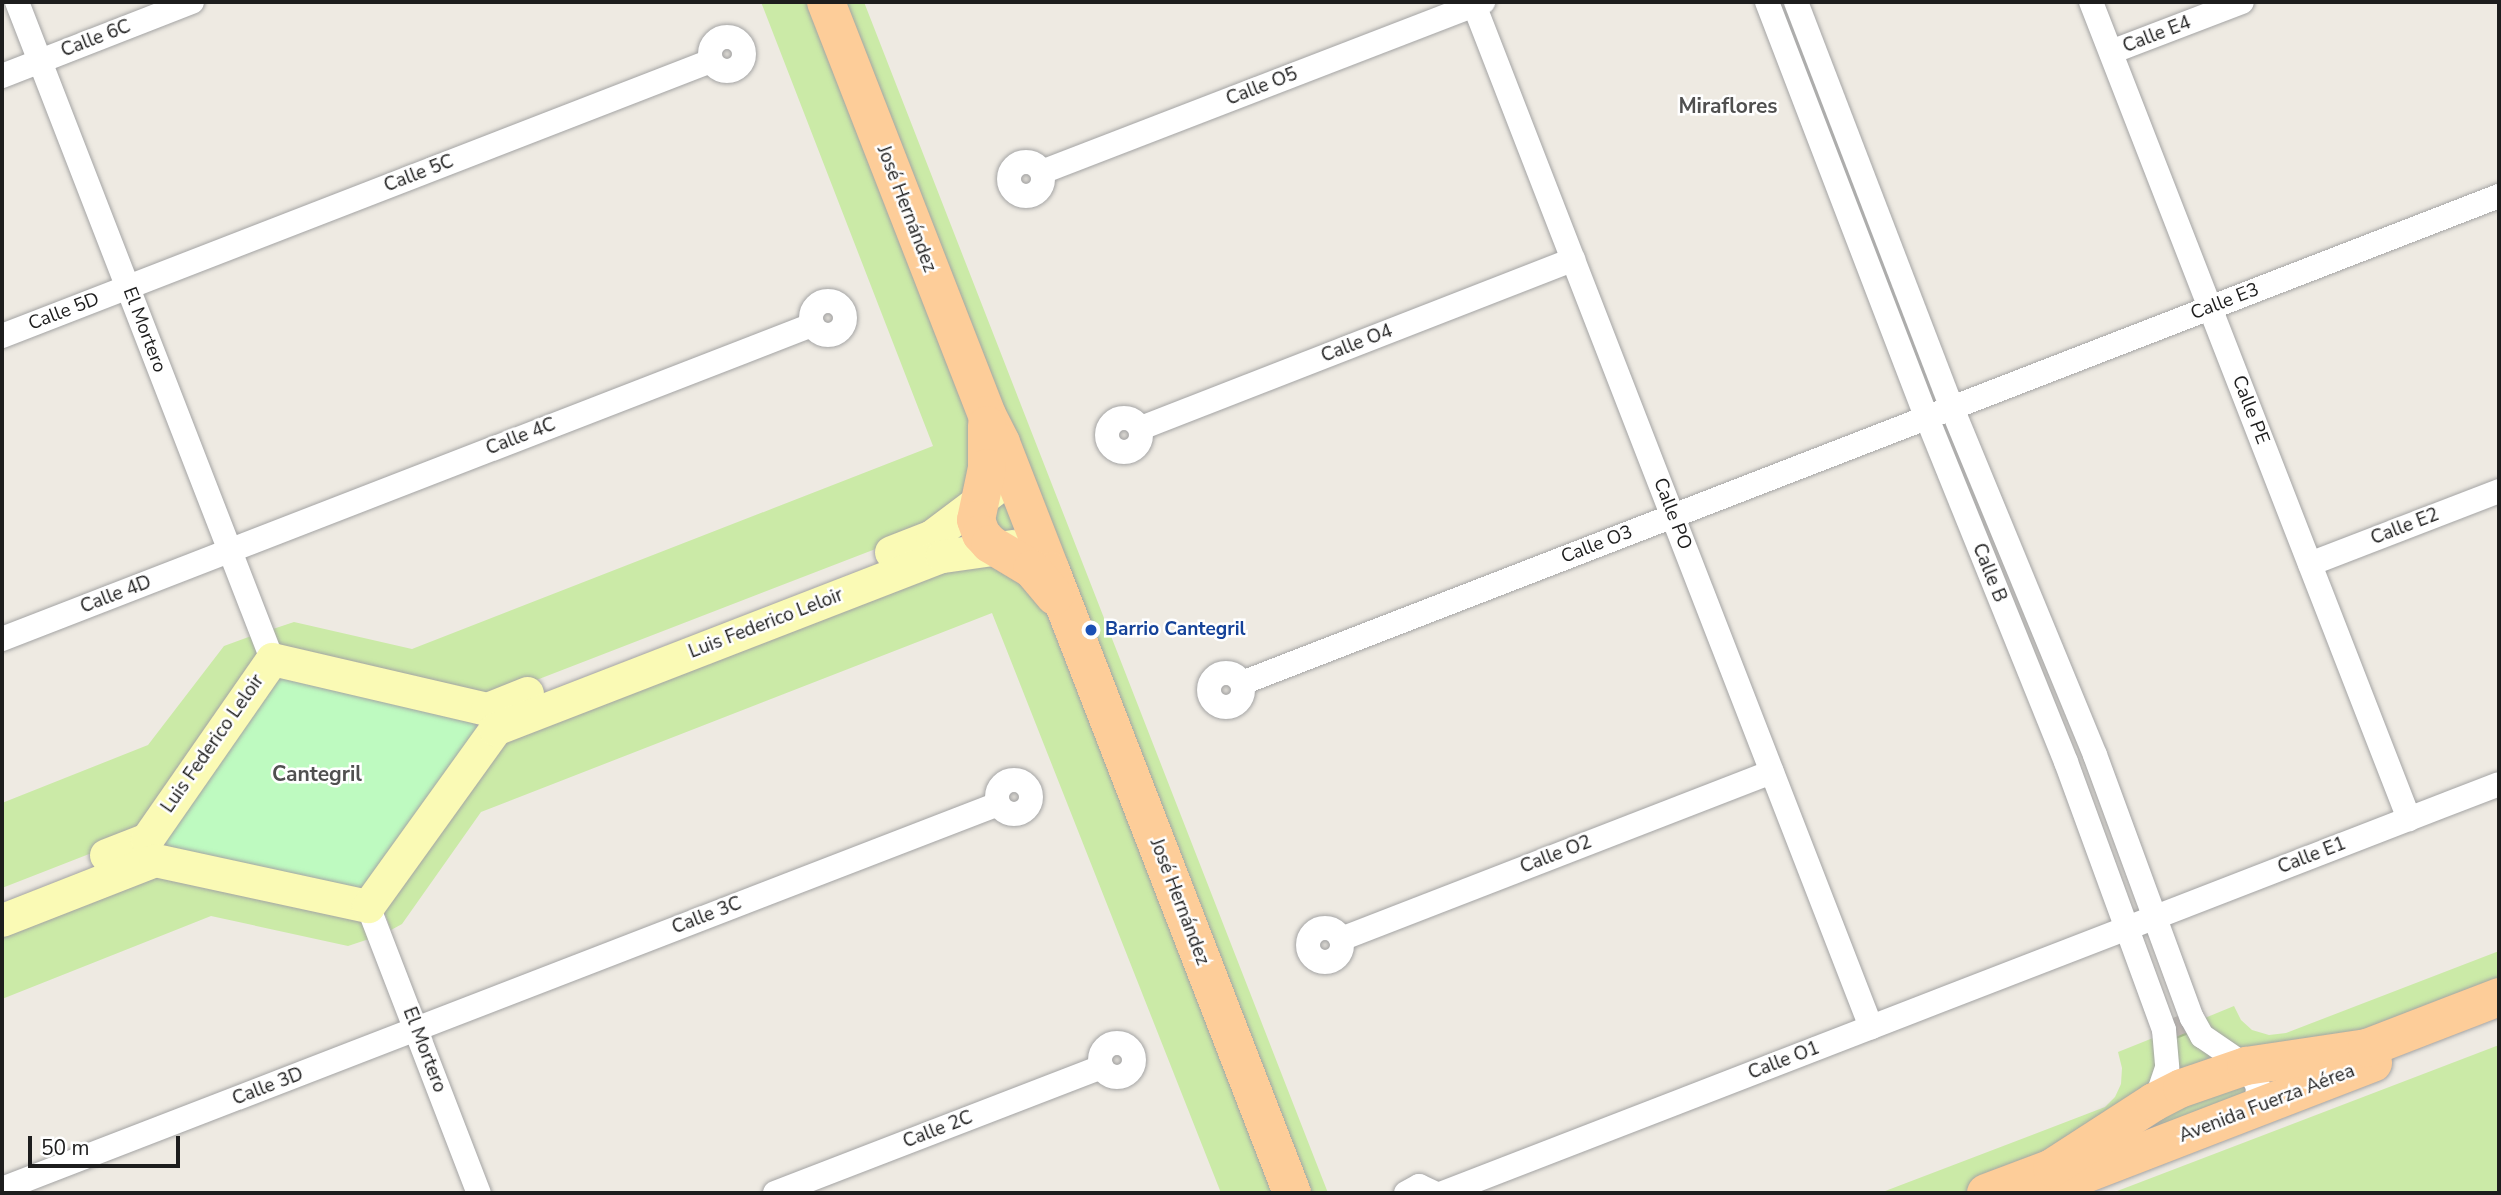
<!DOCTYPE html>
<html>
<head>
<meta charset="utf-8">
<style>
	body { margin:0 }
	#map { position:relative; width:2501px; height:1195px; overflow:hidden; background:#eeeae2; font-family:"Nunito Sans",sans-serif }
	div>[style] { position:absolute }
	.grass>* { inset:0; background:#cbeaa7 }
	.park>* { inset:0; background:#befac0 }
	.shadow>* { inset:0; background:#0003 }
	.building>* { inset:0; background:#c3b9b2 }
	.roads { filter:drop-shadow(0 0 2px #a4a4a4) drop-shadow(0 0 2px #a4a4a4) }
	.street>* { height:24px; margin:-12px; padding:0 12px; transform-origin:12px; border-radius:12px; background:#fff }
	.street>.ring { margin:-12px; padding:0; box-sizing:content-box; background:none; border:24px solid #fff; border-radius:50% }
	.secondary>* { height:33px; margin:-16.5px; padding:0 16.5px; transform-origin:16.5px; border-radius:16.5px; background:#fafab5 }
	.primary>* { height:38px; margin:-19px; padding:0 19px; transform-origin:19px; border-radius:19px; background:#fdcd99 }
	.dots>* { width:19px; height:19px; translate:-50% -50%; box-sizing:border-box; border:4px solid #fff; border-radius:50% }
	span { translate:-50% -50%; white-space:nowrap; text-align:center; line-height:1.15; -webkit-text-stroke:5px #fff; paint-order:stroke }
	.street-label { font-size:19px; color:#1d1d1d }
	.transit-label { font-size:19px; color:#164399; font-weight:700 }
	.left { translate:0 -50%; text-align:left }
	.neighbourhood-label { font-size:21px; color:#505050; font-weight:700 }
	.frame { position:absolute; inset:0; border:4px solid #1d1d1d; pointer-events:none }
	.scale { position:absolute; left:28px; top:1136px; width:152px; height:32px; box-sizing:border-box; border:4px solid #1d1d1d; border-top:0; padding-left:9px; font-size:21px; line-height:24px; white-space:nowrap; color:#1d1d1d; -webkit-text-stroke:5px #fff; paint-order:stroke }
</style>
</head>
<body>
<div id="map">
	<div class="grass">
		<i style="clip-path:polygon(761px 2px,809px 2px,936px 328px,970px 425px,975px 441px,965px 495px,930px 528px,500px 694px,479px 697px,280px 647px,273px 629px,294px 622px,412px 649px,933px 446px)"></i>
		<i style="clip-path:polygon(826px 2px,864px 2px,1328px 1193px,1292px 1193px,1066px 611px,990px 544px,987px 468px)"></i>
		<i style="clip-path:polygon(979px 563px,998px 568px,1014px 578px,1046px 612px,1275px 1193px,1221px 1193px,992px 613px,481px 812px,402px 924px,391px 930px,382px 906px,496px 742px,930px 566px)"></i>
		<i style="clip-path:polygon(254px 635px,262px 655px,143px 833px,2px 888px,2px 803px,148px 745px,224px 646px)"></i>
		<i style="clip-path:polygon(146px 872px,364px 919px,372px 938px,348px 946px,211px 916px,2px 999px,2px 928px)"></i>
		<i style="clip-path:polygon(2499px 951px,2499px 1014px,2036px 1193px,1880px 1193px,2105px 1107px,2115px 1097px,2121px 1084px,2122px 1068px,2118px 1052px,2158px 1036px,2161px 1043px,2202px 1026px,2200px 1020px,2234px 1006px,2241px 1020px,2252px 1030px,2269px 1035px,2286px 1033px)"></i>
		<i style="clip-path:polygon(2499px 1045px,2499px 1193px,2112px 1193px)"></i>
	</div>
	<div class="park">
		<i style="clip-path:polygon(284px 675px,472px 716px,479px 731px,368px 892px,164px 853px,159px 839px,272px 679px)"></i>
	</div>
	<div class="shadow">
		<i style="clip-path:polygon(2195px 1011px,2202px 1029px,2163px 1044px)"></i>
	</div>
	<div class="building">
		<i style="clip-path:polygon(2195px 1009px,2202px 1026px,2160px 1043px,2153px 1026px)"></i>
	</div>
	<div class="roads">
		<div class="street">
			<i style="left:17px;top:2px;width:705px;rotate:68.79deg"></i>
			<i style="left:1473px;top:2px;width:1100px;rotate:68.78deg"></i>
			<i style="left:1767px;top:2px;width:446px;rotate:69deg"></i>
			<i style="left:1927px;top:418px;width:371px;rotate:68deg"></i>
			<i style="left:2066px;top:762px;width:285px;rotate:69.9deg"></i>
			<i style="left:2164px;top:1030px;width:38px;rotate:85deg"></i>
			<i style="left:2167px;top:1068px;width:39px;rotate:109deg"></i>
			<i style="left:1796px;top:2px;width:435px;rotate:69deg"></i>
			<i style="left:1952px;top:408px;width:375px;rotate:67.6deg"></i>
			<i style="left:2095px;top:755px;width:280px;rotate:69.8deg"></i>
			<i style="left:2192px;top:1018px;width:21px;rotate:61deg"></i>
			<i style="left:2202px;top:1036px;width:53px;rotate:34.3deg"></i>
			<i style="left:2246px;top:1066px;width:23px;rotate:59deg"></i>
			<i style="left:2258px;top:1086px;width:14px;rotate:94deg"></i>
			<i style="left:2257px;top:1100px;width:14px;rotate:126deg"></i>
			<i style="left:2091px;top:2px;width:877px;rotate:68.73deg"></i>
			<i class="ring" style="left:710px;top:37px;width:10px;height:10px"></i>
			<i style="left:2111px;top:52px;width:140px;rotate:-20.9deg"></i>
			<i style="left:2px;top:76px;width:204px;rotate:-21.3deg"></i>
			<i class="ring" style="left:1009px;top:162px;width:10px;height:10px"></i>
			<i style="left:1042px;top:172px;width:473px;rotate:-21.1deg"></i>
			<i class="ring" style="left:811px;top:301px;width:10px;height:10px"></i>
			<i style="left:2px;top:336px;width:760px;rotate:-21.2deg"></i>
			<i class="ring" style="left:1107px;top:418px;width:10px;height:10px"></i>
			<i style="left:1141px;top:428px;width:464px;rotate:-21.3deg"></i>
			<i style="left:2310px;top:564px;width:203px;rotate:-21.1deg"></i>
			<i style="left:2px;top:639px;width:869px;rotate:-21.19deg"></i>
			<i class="ring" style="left:1209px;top:673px;width:10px;height:10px"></i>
			<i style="left:1242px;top:683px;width:1348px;rotate:-21.18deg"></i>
			<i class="ring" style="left:997px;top:780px;width:10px;height:10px"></i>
			<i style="left:368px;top:906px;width:308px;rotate:68.9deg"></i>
			<i class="ring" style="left:1308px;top:928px;width:10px;height:10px"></i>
			<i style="left:1341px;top:939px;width:462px;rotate:-21.2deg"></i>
			<i class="ring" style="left:1100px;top:1043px;width:10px;height:10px"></i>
			<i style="left:2px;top:1189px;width:1068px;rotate:-21.13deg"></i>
			<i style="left:775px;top:1193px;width:350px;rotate:-21.1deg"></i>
			<i style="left:1406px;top:1193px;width:15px;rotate:-28deg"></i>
			<i style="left:1419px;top:1186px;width:17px;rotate:25deg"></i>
			<i style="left:1443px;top:1193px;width:1132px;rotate:-21.17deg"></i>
		</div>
		<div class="secondary">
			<i style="left:891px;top:552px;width:44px;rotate:-21.3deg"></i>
			<i style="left:932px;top:536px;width:76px;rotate:-37deg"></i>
			<i style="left:106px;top:855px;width:44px;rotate:-21.3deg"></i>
			<i style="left:147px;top:839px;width:219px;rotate:-55.2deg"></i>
			<i style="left:272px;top:659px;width:221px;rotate:13.1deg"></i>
			<i style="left:487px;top:709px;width:43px;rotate:-21.8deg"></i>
			<i style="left:2px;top:920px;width:164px;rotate:-21.4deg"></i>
			<i style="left:155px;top:860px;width:218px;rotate:12.2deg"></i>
			<i style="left:368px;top:906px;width:218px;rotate:-54.3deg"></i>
			<i style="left:495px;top:729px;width:479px;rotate:-21.2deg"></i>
			<i style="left:942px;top:556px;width:72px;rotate:-8deg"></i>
		</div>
		<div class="primary">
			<i style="left:826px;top:2px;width:443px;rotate:68.7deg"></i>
			<i style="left:987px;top:415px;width:31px;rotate:63deg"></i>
			<i style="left:1001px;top:443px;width:137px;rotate:68.7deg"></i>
			<i style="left:1051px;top:571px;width:667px;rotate:68.82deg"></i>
			<i style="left:987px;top:425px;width:43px;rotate:90deg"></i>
			<i style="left:987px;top:468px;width:53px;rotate:101.9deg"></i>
			<i style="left:976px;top:520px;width:15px;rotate:70deg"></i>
			<i style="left:981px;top:534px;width:13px;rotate:48deg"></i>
			<i style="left:990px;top:544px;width:49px;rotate:30.8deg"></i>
			<i style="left:1032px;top:569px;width:35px;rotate:50deg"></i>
			<i style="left:2054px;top:1186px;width:342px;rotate:-21.1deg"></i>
			<i style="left:1986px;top:1193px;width:71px;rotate:-20.7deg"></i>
			<i style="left:2052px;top:1168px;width:121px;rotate:-32.9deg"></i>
			<i style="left:2154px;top:1102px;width:31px;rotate:-27deg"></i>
			<i style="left:2182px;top:1088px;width:68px;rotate:-19deg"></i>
			<i style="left:2246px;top:1066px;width:122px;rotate:-8.5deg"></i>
			<i style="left:2367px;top:1048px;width:142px;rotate:-21.1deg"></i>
		</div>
	</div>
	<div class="dots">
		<i style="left:1091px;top:630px;background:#1a4fb4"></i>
	</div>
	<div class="street-label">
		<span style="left:2157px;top:35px;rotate:-21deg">Calle E4</span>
		<span style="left:96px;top:39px;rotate:-21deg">Calle 6C</span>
		<span style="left:1262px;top:87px;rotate:-21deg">Calle O5</span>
		<span style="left:419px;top:174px;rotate:-21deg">Calle 5C</span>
		<span style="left:906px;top:209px;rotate:69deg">José Hernández</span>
		<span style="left:2225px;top:302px;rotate:-21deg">Calle E3</span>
		<span style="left:64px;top:312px;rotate:-21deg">Calle 5D</span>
		<span style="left:144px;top:330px;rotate:69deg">El Mortero</span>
		<span style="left:1357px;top:344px;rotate:-21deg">Calle O4</span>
		<span style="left:2250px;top:410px;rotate:69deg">Calle PE</span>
		<span style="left:521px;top:437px;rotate:-21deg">Calle 4C</span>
		<span style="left:1672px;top:514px;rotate:69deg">Calle PO</span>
		<span style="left:2405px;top:527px;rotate:-21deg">Calle E2</span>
		<span style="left:1597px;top:545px;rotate:-21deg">Calle O3</span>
		<span style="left:1989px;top:573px;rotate:68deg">Calle B</span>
		<span style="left:116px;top:595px;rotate:-21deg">Calle 4D</span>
		<span style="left:766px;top:624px;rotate:-21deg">Luis Federico Leloir</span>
		<span style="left:213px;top:744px;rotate:-55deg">Luis Federico Leloir</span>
		<span style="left:1556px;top:855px;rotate:-21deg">Calle O2</span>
		<span style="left:2312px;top:856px;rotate:-21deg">Calle E1</span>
		<span style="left:1179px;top:902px;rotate:69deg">José Hernández</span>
		<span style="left:707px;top:916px;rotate:-21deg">Calle 3C</span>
		<span style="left:424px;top:1050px;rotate:69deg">El Mortero</span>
		<span style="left:1784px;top:1061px;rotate:-21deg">Calle O1</span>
		<span style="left:268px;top:1087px;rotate:-21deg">Calle 3D</span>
		<span style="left:2267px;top:1104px;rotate:-21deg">Avenida Fuerza Aérea</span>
		<span style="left:938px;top:1130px;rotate:-21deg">Calle 2C</span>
	</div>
	<div class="transit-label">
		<span class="left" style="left:1105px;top:630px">Barrio Cantegril</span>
	</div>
	<div class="neighbourhood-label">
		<span style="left:1728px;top:106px">Miraflores</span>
		<span style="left:317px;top:774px">Cantegril</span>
	</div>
	<div class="frame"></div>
	<div class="scale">50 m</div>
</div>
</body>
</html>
